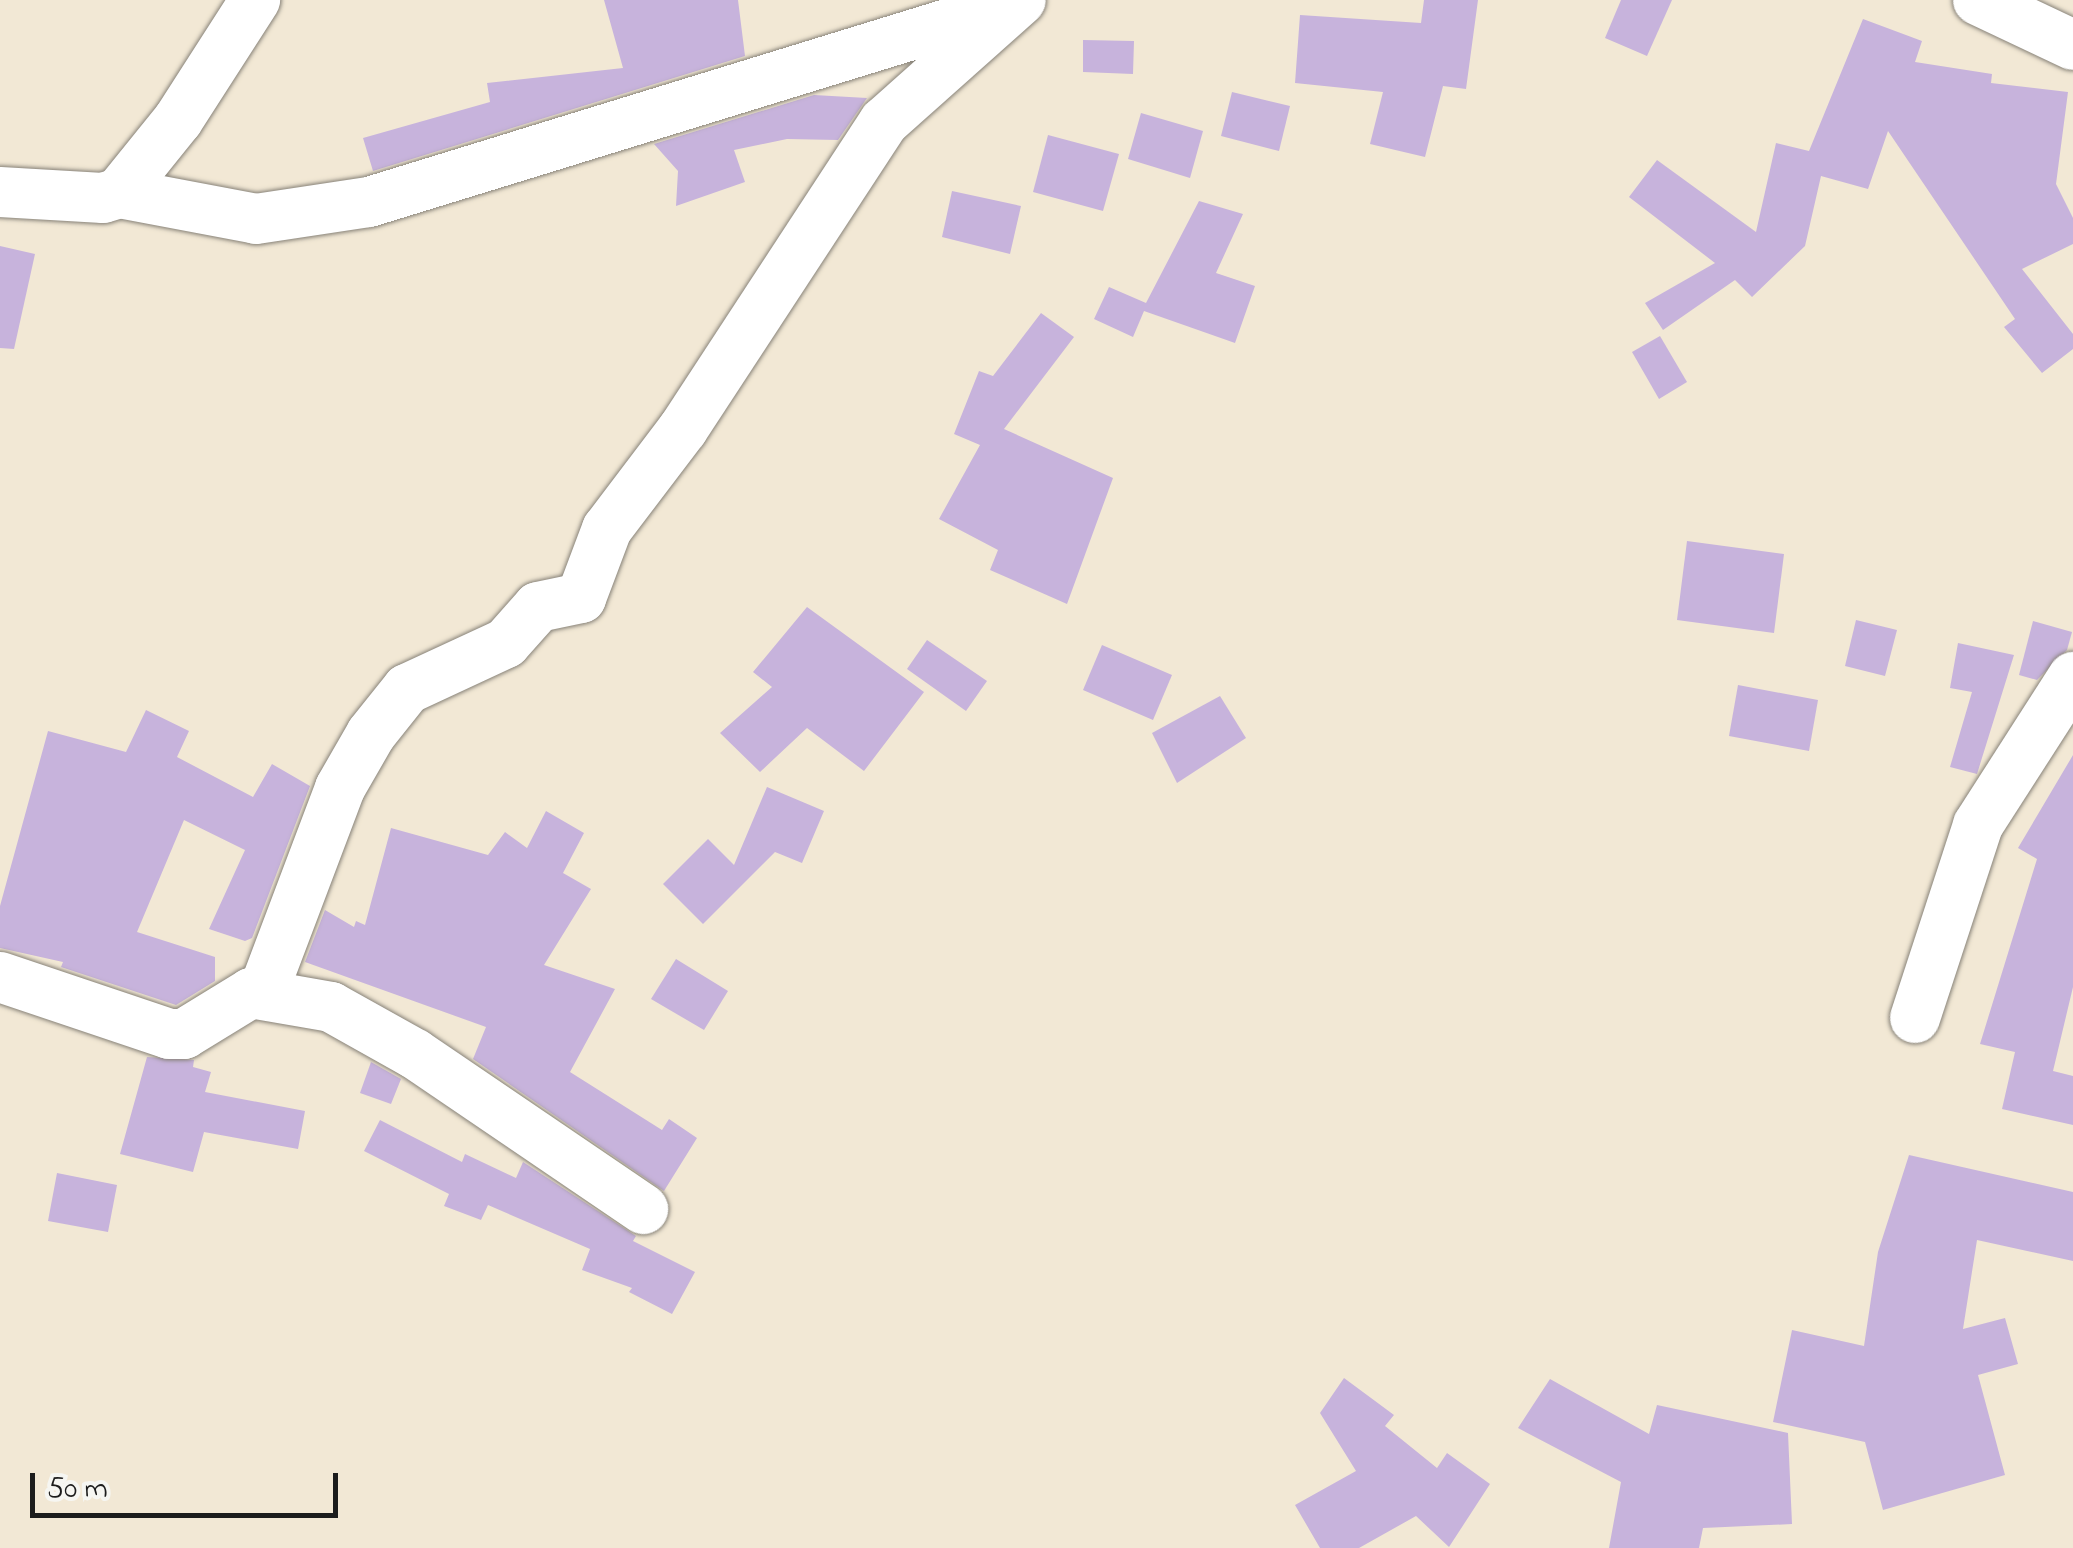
<!DOCTYPE html>
<html>
<head>
<meta charset="utf-8">
<style>
	body { margin:0 }
	#map { position:relative; width:2073px; height:1548px; overflow:hidden; background:#f2e8d5; font-family:"Indie Flower",sans-serif }
	div>[style] { position:absolute }
	.building>* { inset:0; background:#c7b3dc }
	.roads { filter:drop-shadow(0 0 2px #878278) drop-shadow(0 0 2px #878278) }
	.minor>* { height:50px; margin:-25px; padding:0 25px; transform-origin:25px; border-radius:25px; background:#fff }
	span { translate:-50% -50%; white-space:nowrap; text-align:center; line-height:1.15; -webkit-text-stroke:9px #f6f6f2; paint-order:stroke }
	.scale { position:absolute; left:30px; top:1473px; width:308px; height:45px; box-sizing:border-box; border:5px solid #1c1c1c; border-top:0; padding-left:12px; font-size:30px; line-height:35px; white-space:nowrap; color:#1c1c1c; -webkit-text-stroke:8px #f6f6f2; paint-order:stroke }
</style>
</head>
<body>
<div id="map">
	<div class="building">
		<i style="clip-path:polygon(604px 0,738px 0,745px 56px,373px 171px,363px 138px,490px 102px,487px 83px,623px 68px)"></i>
		<i style="clip-path:polygon(1424px 0,1478px 0,1466px 89px,1443px 86px,1425px 157px,1370px 144px,1383px 92px,1295px 83px,1300px 15px,1421px 23px)"></i>
		<i style="clip-path:polygon(1621px 0,1672px 0,1647px 56px,1605px 38px)"></i>
		<i style="clip-path:polygon(1863px 19px,1922px 41px,1915px 62px,1992px 74px,1991px 83px,2068px 92px,2056px 184px,2073px 218px,2073px 244px,2022px 269px,2073px 334px,2073px 349px,2042px 373px,2004px 327px,2015px 319px,1888px 131px,1868px 189px,1821px 176px,1805px 246px,1752px 297px,1735px 280px,1663px 330px,1645px 303px,1715px 263px,1629px 197px,1657px 160px,1756px 232px,1776px 143px,1809px 151px)"></i>
		<i style="clip-path:polygon(1083px 40px,1134px 41px,1133px 74px,1083px 72px)"></i>
		<i style="clip-path:polygon(1232px 92px,1290px 106px,1279px 151px,1221px 136px)"></i>
		<i style="clip-path:polygon(814px 95px,867px 98px,838px 140px,787px 139px,734px 150px,745px 182px,676px 206px,678px 171px,654px 144px)"></i>
		<i style="clip-path:polygon(1141px 113px,1203px 131px,1190px 178px,1128px 159px)"></i>
		<i style="clip-path:polygon(1048px 135px,1119px 154px,1103px 211px,1033px 192px)"></i>
		<i style="clip-path:polygon(952px 191px,1021px 206px,1010px 254px,942px 237px)"></i>
		<i style="clip-path:polygon(1199px 201px,1243px 214px,1216px 273px,1255px 286px,1235px 343px,1144px 311px,1133px 337px,1094px 319px,1109px 287px,1146px 303px)"></i>
		<i style="clip-path:polygon(0 246px,35px 254px,14px 349px,0 348px)"></i>
		<i style="clip-path:polygon(1041px 313px,1074px 337px,1004px 429px,1113px 478px,1067px 604px,990px 570px,998px 550px,939px 519px,980px 445px,954px 434px,979px 371px,993px 376px)"></i>
		<i style="clip-path:polygon(1660px 336px,1687px 382px,1659px 399px,1632px 352px)"></i>
		<i style="clip-path:polygon(1687px 541px,1784px 554px,1774px 633px,1677px 620px)"></i>
		<i style="clip-path:polygon(807px 607px,924px 692px,864px 771px,807px 728px,760px 772px,720px 733px,772px 687px,753px 672px)"></i>
		<i style="clip-path:polygon(1856px 620px,1897px 630px,1885px 676px,1845px 666px)"></i>
		<i style="clip-path:polygon(2033px 621px,2072px 632px,2067px 650px,2037px 680px,2019px 675px)"></i>
		<i style="clip-path:polygon(927px 640px,987px 681px,966px 711px,907px 669px)"></i>
		<i style="clip-path:polygon(1958px 643px,2014px 655px,1977px 774px,1950px 767px,1972px 692px,1950px 688px)"></i>
		<i style="clip-path:polygon(1102px 645px,1172px 675px,1153px 720px,1083px 690px)"></i>
		<i style="clip-path:polygon(1738px 685px,1818px 700px,1809px 751px,1729px 736px)"></i>
		<i style="clip-path:polygon(1220px 696px,1246px 738px,1177px 783px,1152px 733px)"></i>
		<i style="clip-path:polygon(146px 710px,189px 731px,177px 757px,253px 797px,272px 764px,310px 786px,252px 938px,245px 941px,209px 929px,245px 850px,184px 820px,137px 932px,215px 957px,215px 981px,176px 1005px,61px 967px,63px 962px,0 948px,0 906px,48px 731px,126px 752px)"></i>
		<i style="clip-path:polygon(2073px 755px,2073px 987px,2053px 1071px,2073px 1076px,2073px 1125px,2002px 1109px,2015px 1052px,1980px 1044px,2037px 859px,2018px 848px)"></i>
		<i style="clip-path:polygon(767px 787px,824px 811px,802px 863px,775px 852px,703px 924px,663px 884px,708px 839px,734px 865px)"></i>
		<i style="clip-path:polygon(546px 811px,584px 833px,563px 873px,591px 889px,544px 965px,615px 989px,570px 1072px,662px 1130px,669px 1119px,697px 1138px,664px 1191px,473px 1059px,486px 1027px,305px 962px,325px 910px,354px 927px,356px 921px,365px 925px,391px 828px,488px 855px,505px 832px,527px 848px)"></i>
		<i style="clip-path:polygon(676px 959px,728px 991px,704px 1030px,651px 999px)"></i>
		<i style="clip-path:polygon(147px 1057px,194px 1060px,193px 1067px,211px 1072px,205px 1092px,305px 1111px,298px 1149px,204px 1132px,193px 1172px,120px 1154px)"></i>
		<i style="clip-path:polygon(371px 1062px,401px 1079px,391px 1104px,360px 1093px)"></i>
		<i style="clip-path:polygon(380px 1120px,462px 1162px,465px 1154px,516px 1178px,523px 1162px,636px 1236px,633px 1241px,695px 1272px,672px 1314px,629px 1292px,632px 1288px,582px 1270px,590px 1249px,488px 1205px,481px 1220px,444px 1206px,449px 1194px,364px 1151px)"></i>
		<i style="clip-path:polygon(1909px 1155px,2073px 1192px,2073px 1261px,1977px 1240px,1963px 1329px,2005px 1318px,2018px 1364px,1978px 1375px,2005px 1475px,1883px 1510px,1865px 1442px,1773px 1422px,1792px 1330px,1864px 1346px,1878px 1252px)"></i>
		<i style="clip-path:polygon(57px 1173px,117px 1185px,108px 1232px,48px 1221px)"></i>
		<i style="clip-path:polygon(1344px 1378px,1394px 1415px,1385px 1426px,1437px 1468px,1447px 1453px,1490px 1484px,1449px 1547px,1416px 1516px,1359px 1548px,1320px 1548px,1295px 1505px,1356px 1471px,1320px 1413px)"></i>
		<i style="clip-path:polygon(1550px 1379px,1649px 1434px,1657px 1405px,1788px 1433px,1792px 1524px,1703px 1528px,1699px 1548px,1609px 1548px,1621px 1482px,1518px 1428px)"></i>
	</div>
	<div class="roads">
		<div class="minor">
			<i style="left:1978px;top:0;width:105px;rotate:25.3deg"></i>
			<i style="left:0;top:192px;width:103px;rotate:3.3deg"></i>
			<i style="left:103px;top:198px;width:17px;rotate:-17deg"></i>
			<i style="left:119px;top:193px;width:139px;rotate:10.7deg"></i>
			<i style="left:256px;top:219px;width:114px;rotate:-8.6deg"></i>
			<i style="left:369px;top:202px;width:656px;rotate:-17.11deg"></i>
			<i style="left:119px;top:193px;width:94px;rotate:-51.1deg"></i>
			<i style="left:178px;top:120px;width:143px;rotate:-57.3deg"></i>
			<i style="left:0;top:977px;width:178px;rotate:18.6deg"></i>
			<i style="left:169px;top:1034px;width:15px"></i>
			<i style="left:184px;top:1034px;width:79px;rotate:-31.5deg"></i>
			<i style="left:251px;top:993px;width:81px;rotate:9.9deg"></i>
			<i style="left:331px;top:1007px;width:96px;rotate:29.2deg"></i>
			<i style="left:415px;top:1054px;width:276px;rotate:34.2deg"></i>
			<i style="left:263px;top:992px;width:218px;rotate:-69.3deg"></i>
			<i style="left:340px;top:788px;width:62px;rotate:-60.1deg"></i>
			<i style="left:371px;top:734px;width:58px;rotate:-51.3deg"></i>
			<i style="left:407px;top:689px;width:109px;rotate:-24.9deg"></i>
			<i style="left:506px;top:643px;width:48px;rotate:-48.4deg"></i>
			<i style="left:538px;top:607px;width:44px;rotate:-11.8deg"></i>
			<i style="left:581px;top:598px;width:74px;rotate:-69.4deg"></i>
			<i style="left:607px;top:529px;width:126px;rotate:-52.8deg"></i>
			<i style="left:683px;top:429px;width:367px;rotate:-56.8deg"></i>
			<i style="left:884px;top:122px;width:183px;rotate:-41.7deg"></i>
			<i style="left:1915px;top:1018px;width:203px;rotate:-71.9deg"></i>
			<i style="left:1978px;top:825px;width:176px;rotate:-57.3deg"></i>
		</div>
	</div>
	<div class="scale">50 m</div>
</div>
</body>
</html>
